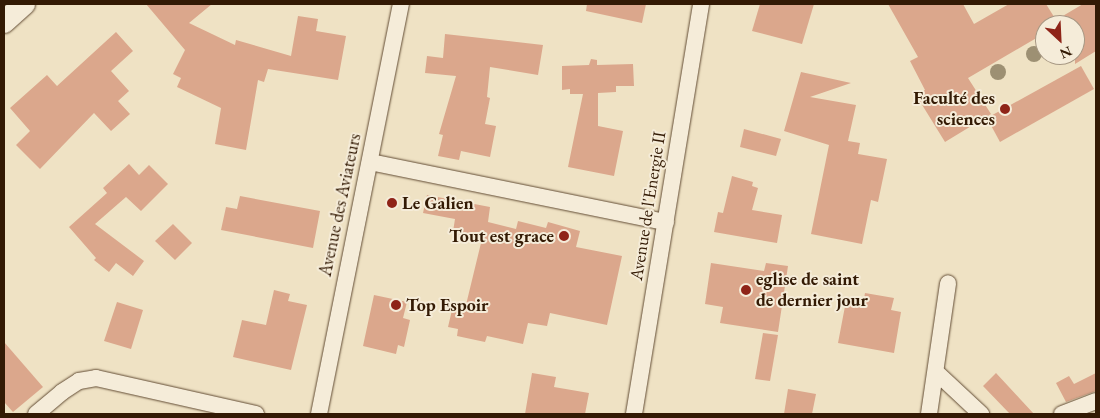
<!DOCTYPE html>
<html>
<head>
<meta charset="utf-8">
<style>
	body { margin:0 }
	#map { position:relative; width:1100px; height:418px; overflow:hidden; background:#efe2c4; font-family:"EB Garamond",serif }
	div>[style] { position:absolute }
	.building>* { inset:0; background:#dba78c }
	.roads { filter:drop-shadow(0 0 1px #624c34) drop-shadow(0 0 1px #624c34) }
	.street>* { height:16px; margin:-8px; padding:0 8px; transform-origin:8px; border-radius:8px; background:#f5ecd9 }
	.secondary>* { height:22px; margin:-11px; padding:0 11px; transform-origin:11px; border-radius:11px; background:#f5ecd9 }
	.trees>* { width:16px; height:16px; margin:-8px; border-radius:50%; background:#9d9073 }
	.dots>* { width:14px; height:14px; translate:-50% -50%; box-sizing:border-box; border:2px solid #f5ecd9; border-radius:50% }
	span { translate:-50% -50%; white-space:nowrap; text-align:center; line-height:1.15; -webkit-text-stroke:4px #f5ecd9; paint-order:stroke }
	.poi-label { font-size:18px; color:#331a04; font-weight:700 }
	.right { translate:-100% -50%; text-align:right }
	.left { translate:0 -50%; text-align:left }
	.street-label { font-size:18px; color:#331a04 }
	.frame { position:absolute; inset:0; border:5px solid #331a04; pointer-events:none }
	.north { position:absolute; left:1035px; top:15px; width:50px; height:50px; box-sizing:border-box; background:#f5ecd9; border:1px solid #a79884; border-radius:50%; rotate:155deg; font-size:14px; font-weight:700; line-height:20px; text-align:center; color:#331a04 }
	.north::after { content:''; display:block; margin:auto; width:18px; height:22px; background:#8f2418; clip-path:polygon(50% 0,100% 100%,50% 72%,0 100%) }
</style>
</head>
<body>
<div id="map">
	<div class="building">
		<i style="clip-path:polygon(146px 4px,212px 4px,189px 23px,235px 45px,236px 40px,291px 56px,298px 16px,318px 19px,316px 31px,346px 36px,338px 80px,268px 69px,264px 82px,258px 80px,246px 150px,215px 144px,221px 108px,177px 87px,181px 78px,173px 74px,185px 50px)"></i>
		<i style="clip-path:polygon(587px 4px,646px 4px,642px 23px,586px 11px)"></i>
		<i style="clip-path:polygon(760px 4px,814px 4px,802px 44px,752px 31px)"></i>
		<i style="clip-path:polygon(888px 4px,963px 4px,974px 24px,1009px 4px,1046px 4px,1056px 20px,1083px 4px,1096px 4px,1096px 51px,1075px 64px,1075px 25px,1045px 25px,1045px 33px,968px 78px,991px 114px,945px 142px,916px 95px,925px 90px,910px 61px,918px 57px)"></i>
		<i style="clip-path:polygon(116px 32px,133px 51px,111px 71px,129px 91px,118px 101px,130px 114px,111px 131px,94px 113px,40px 169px,16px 145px,30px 131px,10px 108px,47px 75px,57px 86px)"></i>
		<i style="clip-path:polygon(445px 34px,543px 45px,538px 75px,490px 67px,487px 97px,490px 98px,485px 124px,496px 126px,490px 157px,461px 151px,459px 160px,438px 156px,443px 135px,439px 134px,456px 76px,425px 73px,427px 56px,443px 58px)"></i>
		<i style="clip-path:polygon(591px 59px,597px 60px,597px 65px,633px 64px,634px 86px,616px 86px,616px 92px,598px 93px,598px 126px,623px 131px,614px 176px,568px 167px,583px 94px,570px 94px,570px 89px,562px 90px,562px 66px,589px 65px)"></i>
		<i style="clip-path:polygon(1081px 66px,1094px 89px,1000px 142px,987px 118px)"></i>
		<i style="clip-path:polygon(801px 72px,851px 83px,810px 97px,856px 105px,848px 141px,860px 143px,858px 154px,887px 159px,878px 202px,871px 200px,862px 244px,811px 234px,829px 145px,784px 131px)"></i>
		<i style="clip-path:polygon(744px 129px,781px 139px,776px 156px,740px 147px)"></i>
		<i style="clip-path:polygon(129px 164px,139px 175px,149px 165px,168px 184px,141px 211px,126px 197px,95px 224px,144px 261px,133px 276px,116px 263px,109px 272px,94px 260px,96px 258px,69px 227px,107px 193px,103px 188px)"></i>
		<i style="clip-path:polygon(732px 176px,753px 182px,752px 186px,758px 188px,752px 210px,782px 215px,777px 243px,714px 232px,718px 212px,723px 213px)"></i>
		<i style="clip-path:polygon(427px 195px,490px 207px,488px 222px,516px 229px,518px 221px,546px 228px,548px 222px,580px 231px,576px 247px,622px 256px,607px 325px,550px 313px,547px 326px,528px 323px,523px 344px,487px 336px,485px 342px,457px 336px,458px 329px,448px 327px,452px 310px,464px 313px,481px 243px,452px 238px,455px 219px,423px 213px)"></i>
		<i style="clip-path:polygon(240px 196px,320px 211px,313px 248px,221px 230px,226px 207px,237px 209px)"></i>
		<i style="clip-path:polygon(173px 224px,192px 243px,175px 260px,155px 241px)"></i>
		<i style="clip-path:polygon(711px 263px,764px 271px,766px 263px,788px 266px,778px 332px,720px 323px,723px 307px,705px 304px)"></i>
		<i style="clip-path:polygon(274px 290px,290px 294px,288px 301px,307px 305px,291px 370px,233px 357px,242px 320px,266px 325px)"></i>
		<i style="clip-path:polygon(865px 293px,894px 298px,891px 310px,901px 312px,894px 353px,838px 343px,846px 301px,863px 304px)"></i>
		<i style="clip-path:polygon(374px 295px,407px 302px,403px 318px,410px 320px,404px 347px,398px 345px,396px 354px,363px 346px)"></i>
		<i style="clip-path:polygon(117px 302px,143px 310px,131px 349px,104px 341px)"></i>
		<i style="clip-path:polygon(763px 333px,778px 335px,770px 381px,755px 379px)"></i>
		<i style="clip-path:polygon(4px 342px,43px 387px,13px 412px,4px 402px)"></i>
		<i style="clip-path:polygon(532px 373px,556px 377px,554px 387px,589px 393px,585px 414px,525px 414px)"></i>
		<i style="clip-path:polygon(996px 373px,1021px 400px,1034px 414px,1010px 414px,983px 386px)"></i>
		<i style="clip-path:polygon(1096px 373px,1096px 391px,1066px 402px,1056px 383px,1069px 376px,1074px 384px)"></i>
		<i style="clip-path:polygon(788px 389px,816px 394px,812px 414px,784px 414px)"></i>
	</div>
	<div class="roads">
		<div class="street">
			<i style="left:370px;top:162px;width:302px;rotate:11.5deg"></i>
			<i style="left:936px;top:372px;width:62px;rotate:43deg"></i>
			<i style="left:36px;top:414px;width:34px;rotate:-40deg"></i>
			<i style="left:62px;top:392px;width:20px;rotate:-33deg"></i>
			<i style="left:79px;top:381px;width:17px;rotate:-10deg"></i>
			<i style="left:96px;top:378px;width:164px;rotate:12.7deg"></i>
			<i style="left:319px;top:414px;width:418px;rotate:-78.7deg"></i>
			<i style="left:634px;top:414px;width:415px;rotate:-80.7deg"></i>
			<i style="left:929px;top:414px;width:132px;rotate:-81.7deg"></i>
			<i style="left:1062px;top:414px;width:36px;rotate:-21deg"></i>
		</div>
		<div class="secondary">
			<i style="left:4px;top:22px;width:27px;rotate:-42deg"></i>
		</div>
	</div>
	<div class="trees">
		<i style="left:1034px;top:54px"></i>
		<i style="left:998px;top:72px"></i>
	</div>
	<div class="dots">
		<i style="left:1005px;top:109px;background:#8f2418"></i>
		<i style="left:392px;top:203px;background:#8f2418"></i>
		<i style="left:564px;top:236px;background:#8f2418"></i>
		<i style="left:746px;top:290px;background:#8f2418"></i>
		<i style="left:396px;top:305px;background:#8f2418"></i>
	</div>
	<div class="poi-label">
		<span class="right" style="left:995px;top:109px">Faculté des<br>sciences</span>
		<span class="left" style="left:402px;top:203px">Le Galien</span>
		<span class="right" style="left:554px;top:236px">Tout est grace</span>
		<span class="left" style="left:756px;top:290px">eglise de saint<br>de dernier jour</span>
		<span class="left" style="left:406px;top:305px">Top Espoir</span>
	</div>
	<div class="street-label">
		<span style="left:340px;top:205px;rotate:-78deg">Avenue des Aviateurs</span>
		<span style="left:648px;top:206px;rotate:-81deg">Avenue de l'Energie II</span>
	</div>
	<div class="frame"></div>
	<div class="north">N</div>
</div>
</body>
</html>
